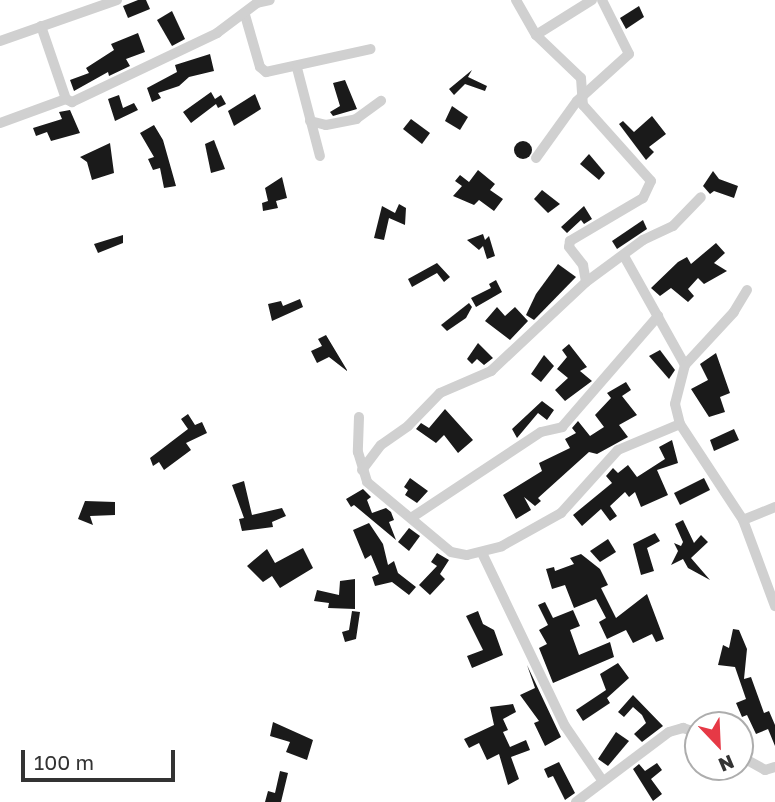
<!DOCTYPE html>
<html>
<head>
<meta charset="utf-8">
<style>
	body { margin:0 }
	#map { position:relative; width:775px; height:802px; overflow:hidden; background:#fff; font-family:"Golos Text",sans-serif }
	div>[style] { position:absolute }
	.building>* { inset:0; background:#1a1a1a }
	.round { border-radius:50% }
	.minor>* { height:10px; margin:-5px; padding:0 5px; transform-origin:5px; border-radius:5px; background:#d0d0d0 }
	span { translate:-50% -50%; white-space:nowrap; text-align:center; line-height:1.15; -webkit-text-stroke:7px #fff; paint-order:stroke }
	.north { position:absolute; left:684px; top:711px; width:70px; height:70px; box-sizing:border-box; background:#fff; border:2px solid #adadad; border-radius:50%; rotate:157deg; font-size:19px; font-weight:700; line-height:28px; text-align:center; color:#333 }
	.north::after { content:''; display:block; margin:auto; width:24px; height:32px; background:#e63946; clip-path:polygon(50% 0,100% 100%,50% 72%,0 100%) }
	.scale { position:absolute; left:21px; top:750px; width:154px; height:32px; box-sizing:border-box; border:4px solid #333; border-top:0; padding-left:9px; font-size:21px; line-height:24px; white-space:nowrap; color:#333; -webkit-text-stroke:5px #fff; paint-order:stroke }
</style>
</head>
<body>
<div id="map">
	<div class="building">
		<i style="clip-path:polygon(138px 0,146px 0,150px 9px,128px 18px,123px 6px)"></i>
		<i style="clip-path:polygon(639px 6px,644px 17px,626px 29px,620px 18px)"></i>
		<i style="clip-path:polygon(172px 11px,185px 39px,172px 46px,157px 20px)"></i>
		<i style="clip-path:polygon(138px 33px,145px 52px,126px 59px,130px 66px,109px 76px,108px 72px,74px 91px,70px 80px,89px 73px,86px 68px,114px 50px,111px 44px)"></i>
		<i style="clip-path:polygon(210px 54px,214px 71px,189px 77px,179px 86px,158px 93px,161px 98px,152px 102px,147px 88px,177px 72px,175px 65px)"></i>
		<i style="clip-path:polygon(472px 70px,468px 77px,487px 86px,485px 91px,465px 84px,454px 95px,449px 89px)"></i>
		<i style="clip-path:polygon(345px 80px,357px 109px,333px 116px,330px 112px,340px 106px,333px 83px)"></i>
		<i style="clip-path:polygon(211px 92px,215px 99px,221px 95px,226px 104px,218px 108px,216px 104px,191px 123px,183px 112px)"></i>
		<i style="clip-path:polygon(255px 94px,261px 109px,234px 126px,228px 111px)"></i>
		<i style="clip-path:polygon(119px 95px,123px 108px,134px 103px,138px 110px,115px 121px,108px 99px)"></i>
		<i style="clip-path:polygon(452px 106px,468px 117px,460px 130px,445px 121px)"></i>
		<i style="clip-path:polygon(70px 110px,80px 133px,51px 141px,47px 132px,36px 136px,33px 128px,62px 119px,59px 112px)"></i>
		<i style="clip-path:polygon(652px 116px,666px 134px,649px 147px,654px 152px,646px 160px,619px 124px,623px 121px,634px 132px)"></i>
		<i style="clip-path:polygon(411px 119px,430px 133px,422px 144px,403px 129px)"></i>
		<i style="clip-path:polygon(154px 125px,163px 140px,176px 186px,164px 188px,160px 168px,153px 170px,148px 159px,154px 157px,140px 133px)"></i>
		<i style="clip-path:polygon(214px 140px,225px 169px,211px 173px,205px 144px)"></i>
		<i class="round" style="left:514px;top:141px;width:18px;height:18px"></i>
		<i style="clip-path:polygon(110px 143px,114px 173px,92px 180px,87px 162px,80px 157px)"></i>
		<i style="clip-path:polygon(589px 154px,605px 173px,599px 180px,580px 164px)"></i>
		<i style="clip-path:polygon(478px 170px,495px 184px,490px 190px,503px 199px,494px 211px,479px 200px,474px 205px,453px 196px,462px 186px,455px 181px,460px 175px,469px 182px)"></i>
		<i style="clip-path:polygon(713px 171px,719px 179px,738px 186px,734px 198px,714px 191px,710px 194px,703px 186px)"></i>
		<i style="clip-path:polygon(282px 177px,287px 198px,276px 201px,278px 208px,263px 211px,262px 203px,268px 201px,265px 188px)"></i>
		<i style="clip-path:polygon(542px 190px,560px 204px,548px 213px,534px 199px)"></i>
		<i style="clip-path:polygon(399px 204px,406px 208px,405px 225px,389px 218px,384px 240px,374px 238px,382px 206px,395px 213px)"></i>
		<i style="clip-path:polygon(584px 206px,592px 219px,584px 224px,581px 220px,567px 233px,561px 227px)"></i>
		<i style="clip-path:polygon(643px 220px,647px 229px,617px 249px,612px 241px)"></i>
		<i style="clip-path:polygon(483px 234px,485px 240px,489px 236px,495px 256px,487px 259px,483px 246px,479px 250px,467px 240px)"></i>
		<i style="clip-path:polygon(123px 235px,123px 243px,98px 253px,94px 244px)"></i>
		<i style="clip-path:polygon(716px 243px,725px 253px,714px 263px,727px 271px,704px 284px,698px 278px,688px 289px,694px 296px,688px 302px,671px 288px,660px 296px,651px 288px,678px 262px,687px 257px,691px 264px)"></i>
		<i style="clip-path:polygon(437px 263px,450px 277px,444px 282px,437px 273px,412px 287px,408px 279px)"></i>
		<i style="clip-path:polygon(558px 264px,576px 277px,534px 320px,526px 315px,536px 294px)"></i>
		<i style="clip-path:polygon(496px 280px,502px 292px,476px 307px,471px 298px,491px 288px,489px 284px)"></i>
		<i style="clip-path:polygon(300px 299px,303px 307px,272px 321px,268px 304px,281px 301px,283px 306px)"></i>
		<i style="clip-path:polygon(469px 303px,472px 307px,466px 318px,447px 331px,441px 325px)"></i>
		<i style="clip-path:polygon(497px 307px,505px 316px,515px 307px,528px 321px,510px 340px,485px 321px)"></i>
		<i style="clip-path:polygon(326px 335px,347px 370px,347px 371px,329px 357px,317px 363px,311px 351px,322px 346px,318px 339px)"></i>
		<i style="clip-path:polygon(478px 343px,493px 358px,484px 365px,477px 359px,472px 364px,467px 359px)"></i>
		<i style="clip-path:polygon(569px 344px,587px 367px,580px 371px,592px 381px,565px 401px,555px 390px,568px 378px,557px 369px,567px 357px,562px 350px)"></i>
		<i style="clip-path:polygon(660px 350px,675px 370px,669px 379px,649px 356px)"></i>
		<i style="clip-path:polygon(716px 353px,730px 393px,720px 397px,725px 412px,709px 417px,691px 389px,708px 380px,700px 364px)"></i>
		<i style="clip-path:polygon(544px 355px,554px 366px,541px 382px,531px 374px)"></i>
		<i style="clip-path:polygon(626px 382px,631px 390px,622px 396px,637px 415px,619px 425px,628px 437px,597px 454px,589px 452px,538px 498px,541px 501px,535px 506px,524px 497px,531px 510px,516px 519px,503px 495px,542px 471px,539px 463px,570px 448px,565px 439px,576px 433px,572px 428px,578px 421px,590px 436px,604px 427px,595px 415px,611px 398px,607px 393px)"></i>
		<i style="clip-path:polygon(542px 401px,554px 410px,547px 420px,538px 413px,517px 438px,512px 429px)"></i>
		<i style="clip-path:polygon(445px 409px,473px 440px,458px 453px,444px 435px,436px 443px,416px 429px,421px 423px,429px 428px)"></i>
		<i style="clip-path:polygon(188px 414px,195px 425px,202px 422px,207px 433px,186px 443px,191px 450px,164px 470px,159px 462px,153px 466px,150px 458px,188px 429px,181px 419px)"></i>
		<i style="clip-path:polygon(734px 429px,739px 440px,714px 451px,710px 440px)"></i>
		<i style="clip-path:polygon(672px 440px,678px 463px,657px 470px,668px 495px,641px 507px,635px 492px,629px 497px,625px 492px,610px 506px,617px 516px,610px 521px,601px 509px,582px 526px,573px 515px,612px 483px,606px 476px,613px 468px,618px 473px,628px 465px,637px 477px,665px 459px,659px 447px)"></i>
		<i style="clip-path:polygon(410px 478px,428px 491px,417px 503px,405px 495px,408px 490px,404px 487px)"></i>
		<i style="clip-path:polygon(704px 478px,710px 490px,680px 505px,674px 493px)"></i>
		<i style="clip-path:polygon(244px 481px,252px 515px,282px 508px,286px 516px,272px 522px,273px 527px,242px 531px,239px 519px,244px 518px,232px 485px)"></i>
		<i style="clip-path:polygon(363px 489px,371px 497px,367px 500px,372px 513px,386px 508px,391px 512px,394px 520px,389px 522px,396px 540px,354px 505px,351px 507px,346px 499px)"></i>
		<i style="clip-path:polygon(85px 501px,115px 502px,115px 515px,90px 516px,93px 525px,78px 519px)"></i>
		<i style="clip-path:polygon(683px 520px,694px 543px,701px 535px,708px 542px,691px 558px,710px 580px,688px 568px,683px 559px,671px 565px,678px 551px,674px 543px,681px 546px,683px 542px,675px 524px)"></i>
		<i style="clip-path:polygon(369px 523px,383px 544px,388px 565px,394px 561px,398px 573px,416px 587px,409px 595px,392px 582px,375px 586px,372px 577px,379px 574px,371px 555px,365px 559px,353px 530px)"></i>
		<i style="clip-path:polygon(409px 528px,420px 536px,409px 551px,398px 542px)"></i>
		<i style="clip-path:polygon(655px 533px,660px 541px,647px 548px,654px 571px,641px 575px,633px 544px)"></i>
		<i style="clip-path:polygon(608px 539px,616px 552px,600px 562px,590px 551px)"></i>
		<i style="clip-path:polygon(303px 548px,313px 568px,280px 588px,272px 576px,263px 582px,247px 566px,267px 549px,275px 563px)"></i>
		<i style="clip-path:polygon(437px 553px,449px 560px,440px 574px,445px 579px,430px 595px,419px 585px,437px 566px,431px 562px)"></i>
		<i style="clip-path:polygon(581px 554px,600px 569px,608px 585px,601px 588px,616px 618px,647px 594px,664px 639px,656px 642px,652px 634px,633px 643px,626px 630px,607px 639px,599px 622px,606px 618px,596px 599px,574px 608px,565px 585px,552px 589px,546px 569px,554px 567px,555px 571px,574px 564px,570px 558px)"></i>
		<i style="clip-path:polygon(355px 579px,355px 609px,328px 608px,329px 603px,314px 601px,317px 590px,339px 595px,340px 581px)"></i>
		<i style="clip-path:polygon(545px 602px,553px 618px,573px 610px,580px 626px,570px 630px,579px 655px,610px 642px,614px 657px,553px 683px,539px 648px,547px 644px,539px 630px,548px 625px,538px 605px)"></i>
		<i style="clip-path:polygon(352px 611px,360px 612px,356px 639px,345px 642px,342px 632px,349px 630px)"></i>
		<i style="clip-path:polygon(478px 611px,483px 624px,494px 630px,503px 655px,472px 668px,467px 656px,483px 650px,466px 616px)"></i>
		<i style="clip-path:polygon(733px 629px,739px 630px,747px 649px,744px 679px,751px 677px,764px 713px,769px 711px,775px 725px,775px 746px,768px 729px,756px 734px,747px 715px,742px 717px,736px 703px,746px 699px,735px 667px,718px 665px,723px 645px,729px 648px)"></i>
		<i style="clip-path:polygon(618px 663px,629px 678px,607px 698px,610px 703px,583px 721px,576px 710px,606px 690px,600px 674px)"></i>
		<i style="clip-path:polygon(527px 665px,561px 737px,545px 746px,534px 723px,539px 721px,520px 695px,535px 688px)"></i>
		<i style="clip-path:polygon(633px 695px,663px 726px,642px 742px,634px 734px,646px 723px,642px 715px,633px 707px,624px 717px,618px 712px)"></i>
		<i style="clip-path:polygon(513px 704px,516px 712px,503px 719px,508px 730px,503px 732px,510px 747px,526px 740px,530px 750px,511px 757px,519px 779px,508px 785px,499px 754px,487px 760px,479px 743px,469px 748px,464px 739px,494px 725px,490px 707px)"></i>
		<i style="clip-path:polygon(273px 722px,313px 740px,307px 760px,286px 752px,290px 742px,270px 736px)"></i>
		<i style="clip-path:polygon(616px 732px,629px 741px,608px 766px,598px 759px)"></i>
		<i style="clip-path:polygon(559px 762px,575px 793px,565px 800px,553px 776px,548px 778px,544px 769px)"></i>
		<i style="clip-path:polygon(657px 763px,662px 770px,651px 779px,662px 794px,653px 801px,633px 769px,639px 764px,645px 771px)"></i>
		<i style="clip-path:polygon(280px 771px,288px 773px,281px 802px,265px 802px,268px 791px,275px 793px)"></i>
	</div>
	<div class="minor">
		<i style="left:516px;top:0;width:40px;rotate:60.3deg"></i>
		<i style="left:536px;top:35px;width:62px;rotate:43.7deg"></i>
		<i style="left:581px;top:78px;width:27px;rotate:86deg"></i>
		<i style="left:583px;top:105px;width:102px;rotate:48.2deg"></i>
		<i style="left:651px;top:181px;width:19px;rotate:115deg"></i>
		<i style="left:643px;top:198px;width:85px;rotate:149.5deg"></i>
		<i style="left:570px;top:241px;width:6px;rotate:99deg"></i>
		<i style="left:569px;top:247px;width:23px;rotate:52deg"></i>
		<i style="left:583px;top:265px;width:17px;rotate:80deg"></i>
		<i style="left:245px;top:15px;width:54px;rotate:73.9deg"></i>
		<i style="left:260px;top:67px;width:8px;rotate:40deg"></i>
		<i style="left:266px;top:72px;width:107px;rotate:-12.4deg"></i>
		<i style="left:41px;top:26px;width:77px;rotate:71.1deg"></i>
		<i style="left:66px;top:99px;width:7px;rotate:27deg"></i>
		<i style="left:72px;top:102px;width:161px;rotate:-25.4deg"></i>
		<i style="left:217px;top:33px;width:50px;rotate:-36.9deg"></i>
		<i style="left:257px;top:3px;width:13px;rotate:-13deg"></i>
		<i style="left:536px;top:35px;width:66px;rotate:-32deg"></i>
		<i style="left:0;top:41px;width:124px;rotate:-19.3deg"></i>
		<i style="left:297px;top:68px;width:91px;rotate:75.4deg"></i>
		<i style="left:310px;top:121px;width:16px;rotate:14deg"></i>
		<i style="left:326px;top:125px;width:31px;rotate:-11deg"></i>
		<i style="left:356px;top:119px;width:31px;rotate:-36deg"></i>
		<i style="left:0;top:123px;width:70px;rotate:-20deg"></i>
		<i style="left:536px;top:158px;width:70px;rotate:-54.3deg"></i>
		<i style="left:577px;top:101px;width:70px;rotate:-42.1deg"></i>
		<i style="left:629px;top:54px;width:60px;rotate:-116.6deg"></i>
		<i style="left:624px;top:256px;width:125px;rotate:60.8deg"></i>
		<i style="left:747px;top:290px;width:26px;rotate:121deg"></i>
		<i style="left:734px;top:312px;width:72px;rotate:132.8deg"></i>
		<i style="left:685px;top:365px;width:40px;rotate:104.4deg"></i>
		<i style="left:675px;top:404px;width:21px;rotate:76deg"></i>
		<i style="left:680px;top:424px;width:115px;rotate:56.7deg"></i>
		<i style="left:743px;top:520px;width:92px;rotate:69.6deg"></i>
		<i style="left:359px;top:417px;width:35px;rotate:92deg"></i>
		<i style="left:358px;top:452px;width:31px;rotate:73deg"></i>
		<i style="left:367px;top:482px;width:109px;rotate:39.8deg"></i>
		<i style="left:451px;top:552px;width:16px;rotate:11deg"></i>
		<i style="left:467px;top:555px;width:36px;rotate:-14deg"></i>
		<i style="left:502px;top:546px;width:68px;rotate:-29.2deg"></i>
		<i style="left:561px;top:513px;width:85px;rotate:-47.9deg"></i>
		<i style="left:618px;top:450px;width:67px;rotate:-22.8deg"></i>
		<i style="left:362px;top:470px;width:31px;rotate:-53deg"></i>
		<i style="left:381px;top:445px;width:33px;rotate:-35deg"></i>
		<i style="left:408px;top:426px;width:46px;rotate:-45.9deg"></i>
		<i style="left:440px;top:393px;width:56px;rotate:-23.3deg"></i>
		<i style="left:491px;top:371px;width:130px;rotate:-43.1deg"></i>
		<i style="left:586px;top:282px;width:71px;rotate:-36.4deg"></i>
		<i style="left:643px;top:240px;width:33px;rotate:-25deg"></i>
		<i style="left:673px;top:226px;width:40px;rotate:-46deg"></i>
		<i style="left:411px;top:518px;width:156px;rotate:-33.5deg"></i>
		<i style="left:541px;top:432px;width:22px;rotate:-13deg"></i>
		<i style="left:562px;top:427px;width:147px;rotate:-49.1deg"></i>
		<i style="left:743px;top:520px;width:35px;rotate:-22deg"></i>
		<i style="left:482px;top:553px;width:192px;rotate:64.4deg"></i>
		<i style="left:565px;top:726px;width:65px;rotate:55.6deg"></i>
		<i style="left:740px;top:756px;width:29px;rotate:29deg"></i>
		<i style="left:765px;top:770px;width:10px;rotate:-17deg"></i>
		<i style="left:576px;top:802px;width:116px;rotate:-37deg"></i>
		<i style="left:669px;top:732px;width:15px;rotate:-16deg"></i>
		<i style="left:683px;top:728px;width:16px;rotate:18deg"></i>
	</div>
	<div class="north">N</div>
	<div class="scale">100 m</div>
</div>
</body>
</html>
